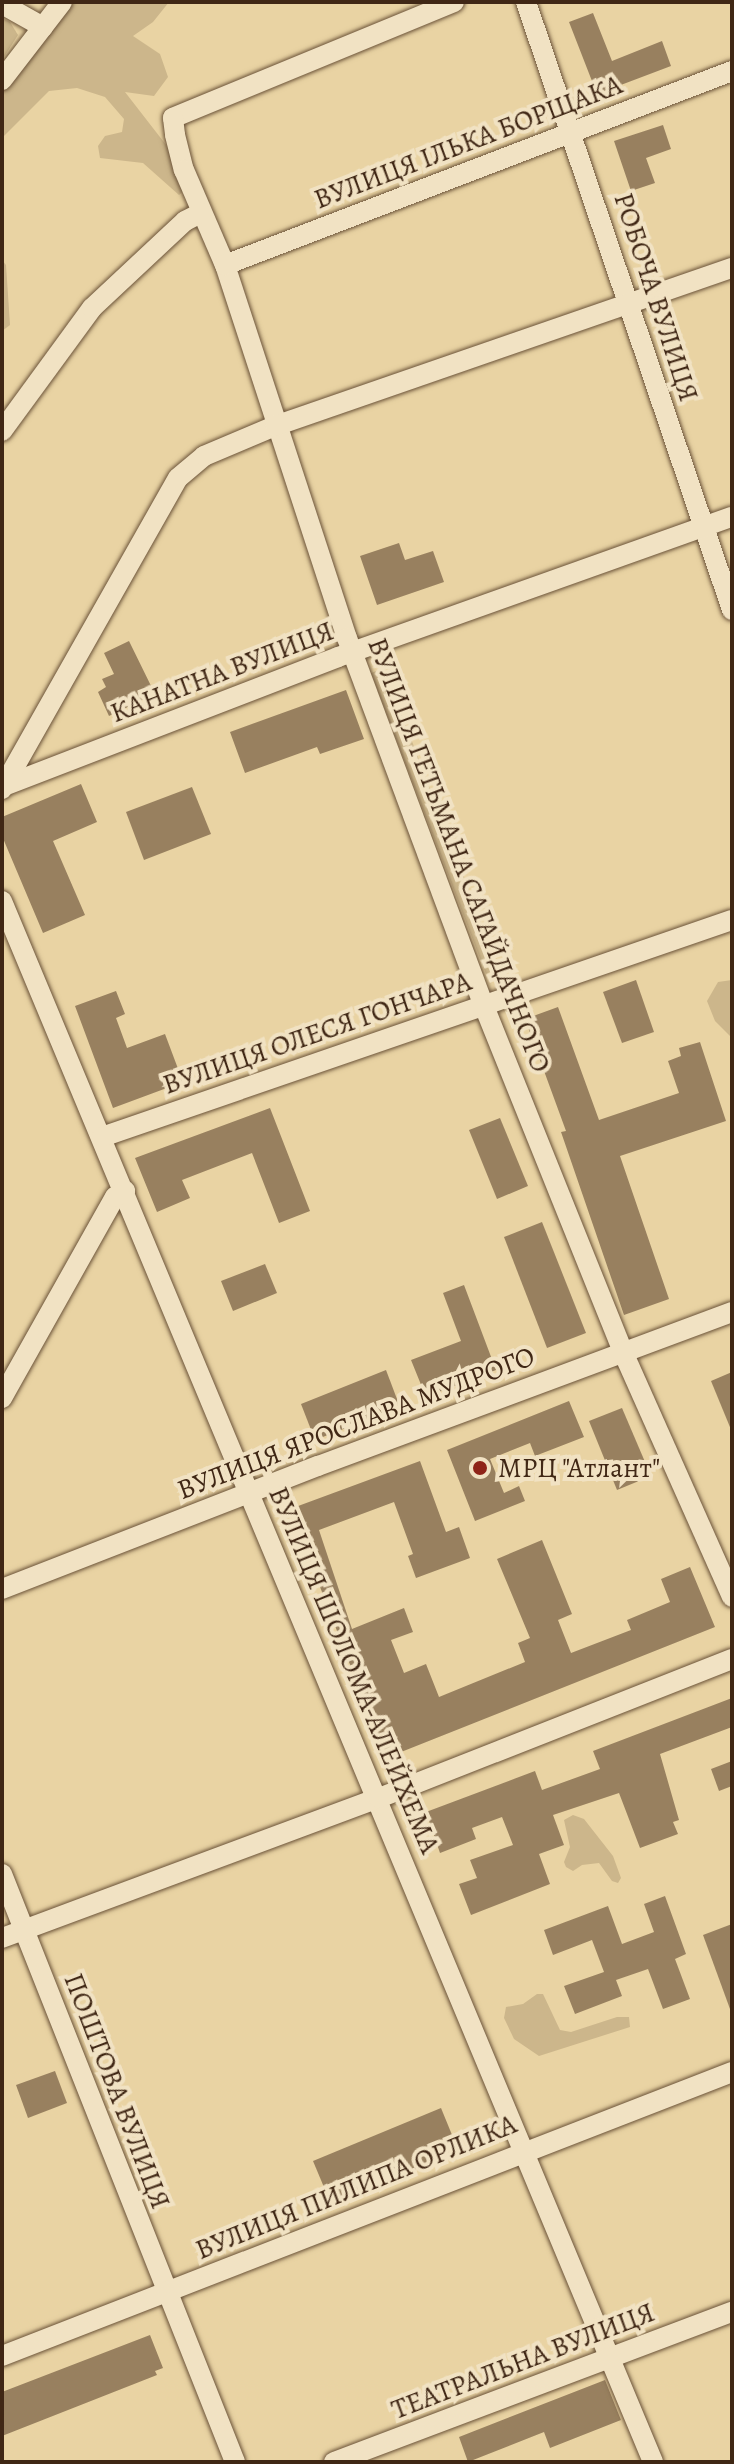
<!DOCTYPE html>
<html>
<head>
<meta charset="utf-8">
<style>
	body { margin:0 }
	#map { position:relative; width:734px; height:2464px; overflow:hidden; background:#e9d3a3; font-family:Alegreya,serif }
	div>[style] { position:absolute }
	.green>* { inset:0; background:#ccb68b }
	.building>* { inset:0; background:#98805f }
	.roads { filter:drop-shadow(0 0 2px #6a5238) drop-shadow(0 0 2px #6a5238) }
	.minor>* { height:20px; margin:-10px; padding:0 10px; transform-origin:10px; border-radius:10px; background:#f1e2c3 }
	.dots>* { width:22px; height:22px; translate:-50% -50%; box-sizing:border-box; border:4px solid #f1e2c3; border-radius:50% }
	span { translate:-50% -50%; white-space:nowrap; text-align:center; line-height:1.15; -webkit-text-stroke:8px #f1e2c3; paint-order:stroke }
	.street-label { font-size:28px; color:#402715 }
	.poi-label { font-size:28px; color:#402715 }
	.left { translate:0 -50%; text-align:left }
	.frame { position:absolute; inset:0; border:4px solid #402715; pointer-events:none }
</style>
</head>
<body>
<div id="map">
	<div class="green">
		<i style="clip-path:polygon(67px 2px,169px 2px,153px 22px,133px 36px,160px 54px,168px 77px,154px 96px,125px 92px,170px 150px,186px 189px,179px 195px,143px 163px,100px 158px,98px 146px,105px 136px,122px 132px,124px 119px,105px 97px,77px 88px,49px 91px,2px 138px,2px 87px)"></i>
		<i style="clip-path:polygon(2px 18px,10px 22px,18px 35px,2px 60px)"></i>
		<i style="clip-path:polygon(2px 260px,6px 265px,10px 325px,2px 331px)"></i>
		<i style="clip-path:polygon(384px 668px,499px 969px,486px 974px,371px 673px)"></i>
		<i style="clip-path:polygon(732px 980px,732px 1038px,715px 1021px,707px 1001px,718px 982px)"></i>
		<i style="clip-path:polygon(573px 1815px,584px 1819px,613px 1856px,621px 1878px,618px 1883px,612px 1881px,599px 1863px,582px 1865px,573px 1871px,566px 1867px,564px 1862px,570px 1847px,564px 1820px)"></i>
		<i style="clip-path:polygon(537px 1994px,543px 1994px,560px 2030px,571px 2032px,617px 2017px,629px 2017px,630px 2027px,539px 2056px,514px 2039px,504px 2018px,506px 2007px,523px 2004px)"></i>
	</div>
	<div class="building">
		<i style="clip-path:polygon(593px 13px,612px 61px,662px 41px,671px 66px,597px 94px,569px 22px)"></i>
		<i style="clip-path:polygon(663px 125px,671px 149px,646px 158px,655px 183px,631px 191px,614px 141px)"></i>
		<i style="clip-path:polygon(399px 543px,405px 560px,433px 551px,444px 582px,377px 605px,360px 556px)"></i>
		<i style="clip-path:polygon(129px 641px,155px 694px,109px 716px,98px 692px,106px 687px,102px 679px,114px 674px,104px 653px)"></i>
		<i style="clip-path:polygon(346px 690px,364px 739px,320px 754px,317px 747px,245px 773px,230px 732px)"></i>
		<i style="clip-path:polygon(81px 784px,97px 822px,53px 841px,85px 915px,43px 933px,2px 836px,2px 817px)"></i>
		<i style="clip-path:polygon(192px 787px,211px 834px,144px 860px,126px 812px)"></i>
		<i style="clip-path:polygon(636px 980px,654px 1032px,622px 1043px,603px 992px)"></i>
		<i style="clip-path:polygon(116px 991px,125px 1014px,116px 1018px,127px 1048px,165px 1034px,183px 1082px,113px 1108px,75px 1006px)"></i>
		<i style="clip-path:polygon(558px 1007px,599px 1120px,679px 1093px,668px 1061px,681px 1056px,679px 1048px,700px 1042px,726px 1121px,620px 1156px,669px 1299px,624px 1315px,561px 1132px,566px 1131px,525px 1019px)"></i>
		<i style="clip-path:polygon(270px 1108px,310px 1211px,279px 1223px,252px 1153px,182px 1180px,190px 1198px,157px 1212px,135px 1158px)"></i>
		<i style="clip-path:polygon(500px 1118px,528px 1186px,497px 1199px,469px 1130px)"></i>
		<i style="clip-path:polygon(542px 1222px,586px 1333px,547px 1348px,504px 1237px)"></i>
		<i style="clip-path:polygon(265px 1264px,277px 1293px,233px 1311px,221px 1281px)"></i>
		<i style="clip-path:polygon(464px 1285px,496px 1370px,426px 1397px,411px 1360px,461px 1341px,443px 1293px)"></i>
		<i style="clip-path:polygon(386px 1370px,400px 1407px,315px 1440px,301px 1404px)"></i>
		<i style="clip-path:polygon(732px 1372px,732px 1432px,711px 1381px)"></i>
		<i style="clip-path:polygon(569px 1401px,584px 1437px,535px 1456px,530px 1443px,490px 1459px,504px 1493px,519px 1486px,525px 1501px,475px 1521px,447px 1450px)"></i>
		<i style="clip-path:polygon(622px 1408px,651px 1476px,617px 1490px,589px 1421px)"></i>
		<i style="clip-path:polygon(420px 1461px,446px 1532px,459px 1527px,470px 1558px,416px 1578px,408px 1556px,413px 1554px,394px 1502px,319px 1530px,352px 1629px,404px 1608px,413px 1632px,391px 1640px,404px 1673px,426px 1664px,439px 1697px,525px 1662px,518px 1643px,530px 1638px,497px 1559px,542px 1540px,572px 1614px,558px 1620px,571px 1653px,631px 1630px,627px 1620px,670px 1602px,661px 1579px,690px 1567px,715px 1627px,386px 1758px,290px 1509px)"></i>
		<i style="clip-path:polygon(732px 1698px,732px 1727px,660px 1754px,679px 1820px,673px 1822px,678px 1834px,640px 1848px,619px 1793px,553px 1815px,564px 1845px,539px 1854px,550px 1884px,471px 1915px,459px 1884px,477px 1878px,470px 1860px,513px 1845px,502px 1817px,472px 1828px,476px 1839px,440px 1853px,426px 1812px,535px 1771px,542px 1790px,600px 1769px,593px 1751px)"></i>
		<i style="clip-path:polygon(732px 1761px,732px 1786px,719px 1791px,711px 1769px)"></i>
		<i style="clip-path:polygon(665px 1896px,686px 1954px,675px 1959px,690px 1999px,663px 2009px,648px 1969px,616px 1980px,622px 1996px,575px 2014px,564px 1986px,604px 1972px,592px 1940px,553px 1955px,544px 1930px,608px 1906px,622px 1944px,654px 1932px,644px 1904px)"></i>
		<i style="clip-path:polygon(732px 1924px,732px 2008px,730px 2009px,703px 1935px)"></i>
		<i style="clip-path:polygon(55px 2071px,67px 2103px,28px 2118px,16px 2085px)"></i>
		<i style="clip-path:polygon(441px 2108px,459px 2152px,331px 2204px,313px 2161px)"></i>
		<i style="clip-path:polygon(150px 2335px,163px 2368px,155px 2371px,157px 2375px,2px 2436px,2px 2392px)"></i>
		<i style="clip-path:polygon(605px 2380px,621px 2420px,550px 2448px,544px 2432px,468px 2462px,459px 2437px)"></i>
	</div>
	<div class="roads">
		<div class="minor">
			<i style="left:454px;top:2px;width:304px;rotate:157.6deg"></i>
			<i style="left:173px;top:118px;width:17px;rotate:83deg"></i>
			<i style="left:175px;top:135px;width:36px;rotate:76deg"></i>
			<i style="left:184px;top:170px;width:103px;rotate:66.7deg"></i>
			<i style="left:225px;top:265px;width:392px;rotate:71.9deg"></i>
			<i style="left:347px;top:638px;width:393px;rotate:69.6deg"></i>
			<i style="left:484px;top:1006px;width:373px;rotate:68.1deg"></i>
			<i style="left:623px;top:1352px;width:268px;rotate:66deg"></i>
			<i style="left:526px;top:2px;width:642px;rotate:71.28deg"></i>
			<i style="left:2px;top:4px;width:47px;rotate:29.3deg"></i>
			<i style="left:2px;top:80px;width:98px;rotate:-52.4deg"></i>
			<i style="left:225px;top:265px;width:543px;rotate:-20.94deg"></i>
			<i style="left:2px;top:431px;width:152px;rotate:-53.8deg"></i>
			<i style="left:92px;top:308px;width:127px;rotate:-43.1deg"></i>
			<i style="left:185px;top:221px;width:18px;rotate:-27deg"></i>
			<i style="left:4px;top:786px;width:358px;rotate:-21.1deg"></i>
			<i style="left:338px;top:657px;width:418px;rotate:-19.6deg"></i>
			<i style="left:2px;top:789px;width:357px;rotate:-60.5deg"></i>
			<i style="left:178px;top:478px;width:34px;rotate:-40deg"></i>
			<i style="left:204px;top:456px;width:77px;rotate:-22.9deg"></i>
			<i style="left:275px;top:426px;width:484px;rotate:-19.1deg"></i>
			<i style="left:2px;top:901px;width:1691px;rotate:67.36deg"></i>
			<i style="left:102px;top:1137px;width:666px;rotate:-19.01deg"></i>
			<i style="left:2px;top:1398px;width:231px;rotate:-60.7deg"></i>
			<i style="left:115px;top:1197px;width:12px;rotate:-31deg"></i>
			<i style="left:2px;top:1589px;width:339px;rotate:-21.3deg"></i>
			<i style="left:318px;top:1466px;width:442px;rotate:-20.4deg"></i>
			<i style="left:2px;top:1874px;width:632px;rotate:68.38deg"></i>
			<i style="left:2px;top:1938px;width:402px;rotate:-20.4deg"></i>
			<i style="left:379px;top:1798px;width:379px;rotate:-21.5deg"></i>
			<i style="left:2px;top:2356px;width:783px;rotate:-21.26deg"></i>
			<i style="left:334px;top:2462px;width:425px;rotate:-20.7deg"></i>
		</div>
	</div>
	<div class="dots">
		<i style="left:480px;top:1468px;background:#8f2418"></i>
	</div>
	<div class="street-label">
		<span style="left:468px;top:142px;rotate:-21deg">ВУЛИЦЯ ІЛЬКА БОРЩАКА</span>
		<span style="left:656px;top:297px;rotate:72deg">РОБОЧА ВУЛИЦЯ</span>
		<span style="left:222px;top:672px;rotate:-21deg">КАНАТНА ВУЛИЦЯ</span>
		<span style="left:459px;top:855px;rotate:69deg">ВУЛИЦЯ ГЕТЬМАНА САГАЙДАЧНОГО</span>
		<span style="left:317px;top:1033px;rotate:-19deg">ВУЛИЦЯ ОЛЕСЯ ГОНЧАРА</span>
		<span style="left:356px;top:1423px;rotate:-21deg">ВУЛИЦЯ ЯРОСЛАВА МУДРОГО</span>
		<span style="left:354px;top:1670px;rotate:67deg">ВУЛИЦЯ ШОЛОМА-АЛЕЙХЕМА</span>
		<span style="left:117px;top:2091px;rotate:69deg">ПОШТОВА ВУЛИЦЯ</span>
		<span style="left:356px;top:2187px;rotate:-22deg">ВУЛИЦЯ ПИЛИПА ОРЛИКА</span>
		<span style="left:523px;top:2361px;rotate:-21deg">ТЕАТРАЛЬНА ВУЛИЦЯ</span>
	</div>
	<div class="poi-label">
		<span class="left" style="left:498px;top:1468px">МРЦ "Атлант"</span>
	</div>
	<div class="frame"></div>
</div>
</body>
</html>
